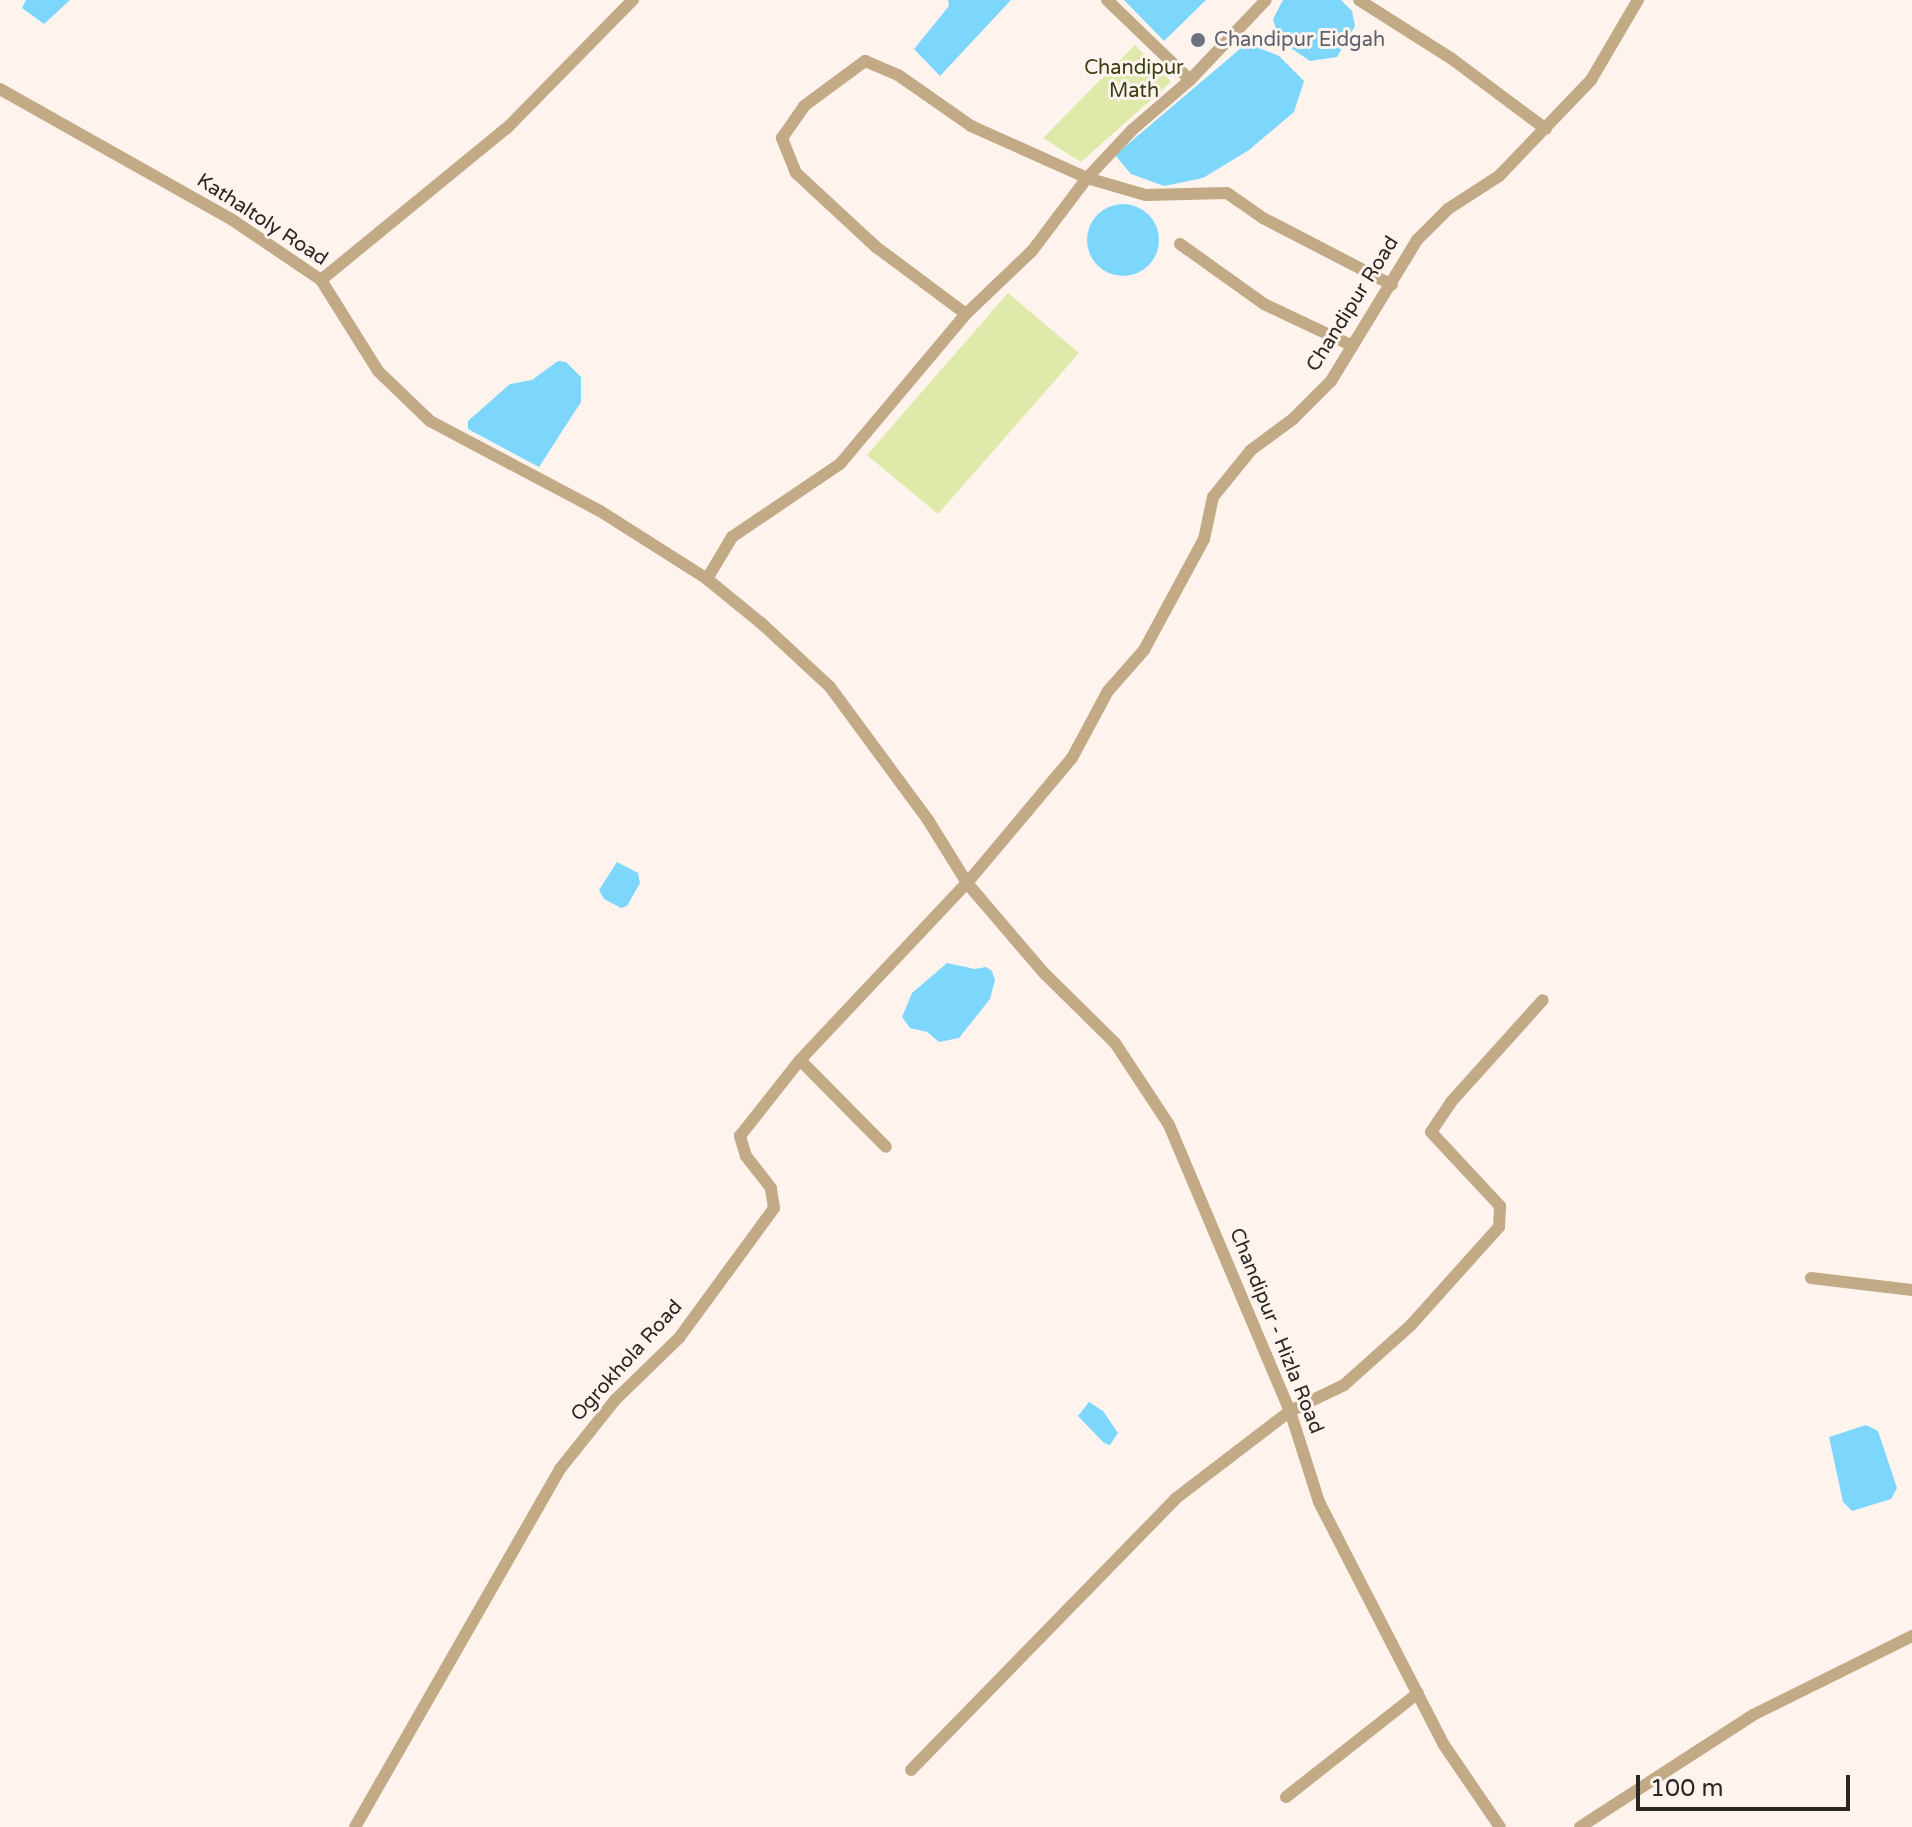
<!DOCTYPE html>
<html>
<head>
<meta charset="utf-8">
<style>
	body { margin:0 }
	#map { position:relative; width:1912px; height:1827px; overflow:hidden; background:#fff3ee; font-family:"Varela Round",sans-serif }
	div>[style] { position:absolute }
	.green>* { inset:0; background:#dee9aa }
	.water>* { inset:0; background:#7dd7fd }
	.round { border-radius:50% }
	.street>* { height:12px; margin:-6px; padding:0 6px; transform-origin:6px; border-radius:6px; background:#c3aa86 }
	.dots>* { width:22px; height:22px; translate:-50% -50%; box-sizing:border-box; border:4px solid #fff3ee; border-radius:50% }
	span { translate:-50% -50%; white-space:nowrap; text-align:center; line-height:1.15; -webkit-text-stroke:6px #fff3ee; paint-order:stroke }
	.worship-label { font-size:20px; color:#5b616d }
	.left { translate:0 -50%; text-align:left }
	.park-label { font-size:20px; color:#393e14 }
	.street-label { font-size:20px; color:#2a2624 }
	.scale { position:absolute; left:1636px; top:1775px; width:214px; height:36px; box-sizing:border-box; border:4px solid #2a2624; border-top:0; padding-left:10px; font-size:24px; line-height:28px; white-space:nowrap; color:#2a2624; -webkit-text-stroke:6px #fff3ee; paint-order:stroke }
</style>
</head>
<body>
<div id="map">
	<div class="green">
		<i style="clip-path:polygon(1135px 45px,1171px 82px,1081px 162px,1043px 138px)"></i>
		<i style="clip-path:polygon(1008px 293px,1079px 353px,938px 514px,867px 455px)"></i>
	</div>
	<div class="water">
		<i style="clip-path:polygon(26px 0,70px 0,44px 24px,22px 8px)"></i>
		<i style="clip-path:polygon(948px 0,1011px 0,940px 76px,914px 49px,949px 6px)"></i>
		<i style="clip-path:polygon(1124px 0,1206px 0,1164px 41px)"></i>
		<i style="clip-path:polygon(1283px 0,1341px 0,1352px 11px,1355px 26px,1337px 57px,1310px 61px,1279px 40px,1273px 19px)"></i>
		<i style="clip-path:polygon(1247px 43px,1279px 56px,1304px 81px,1294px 112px,1249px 150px,1203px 178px,1164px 186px,1131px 174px,1115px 155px)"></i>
		<i class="round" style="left:1087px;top:204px;width:72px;height:72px"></i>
		<i style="clip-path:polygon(558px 361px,566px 362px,581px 377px,581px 402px,539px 467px,468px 429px,468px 421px,510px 384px,532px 380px)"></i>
		<i style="clip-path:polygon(617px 862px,638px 873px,640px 883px,627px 906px,621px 908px,604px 899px,599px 890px)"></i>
		<i style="clip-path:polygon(947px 963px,975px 969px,986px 967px,992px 971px,995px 980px,990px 999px,959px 1038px,939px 1042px,927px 1032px,910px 1028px,902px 1017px,912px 993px)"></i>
		<i style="clip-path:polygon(1089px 1402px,1103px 1411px,1118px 1433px,1110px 1445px,1104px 1443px,1078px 1416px)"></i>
		<i style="clip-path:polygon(1866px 1425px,1878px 1431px,1897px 1488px,1891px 1499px,1852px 1511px,1843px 1502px,1829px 1437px)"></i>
	</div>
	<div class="street">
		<i style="left:1107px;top:0;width:115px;rotate:43.9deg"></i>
		<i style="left:1359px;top:0;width:110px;rotate:32.4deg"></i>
		<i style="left:1452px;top:59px;width:117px;rotate:36.7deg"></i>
		<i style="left:0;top:89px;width:265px;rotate:29.4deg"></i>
		<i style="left:231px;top:219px;width:109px;rotate:34.1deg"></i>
		<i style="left:321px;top:280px;width:107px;rotate:57.9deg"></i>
		<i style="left:378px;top:371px;width:72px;rotate:43.9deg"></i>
		<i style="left:430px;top:421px;width:192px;rotate:27.9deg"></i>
		<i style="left:600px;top:511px;width:127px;rotate:32.4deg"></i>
		<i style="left:707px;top:579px;width:70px;rotate:39.2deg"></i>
		<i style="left:761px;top:623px;width:94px;rotate:42.8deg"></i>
		<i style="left:830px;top:687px;width:165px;rotate:53.6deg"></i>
		<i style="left:928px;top:820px;width:74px;rotate:58.2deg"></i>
		<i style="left:967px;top:883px;width:117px;rotate:49.5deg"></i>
		<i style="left:1043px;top:972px;width:101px;rotate:44.6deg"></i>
		<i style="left:1115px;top:1043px;width:98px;rotate:56.6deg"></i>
		<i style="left:1169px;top:1125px;width:311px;rotate:67.1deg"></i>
		<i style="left:1290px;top:1411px;width:96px;rotate:72.3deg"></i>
		<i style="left:1319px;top:1502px;width:273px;rotate:62.8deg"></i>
		<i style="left:1444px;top:1745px;width:99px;rotate:55.7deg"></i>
		<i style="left:1180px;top:244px;width:103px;rotate:35.5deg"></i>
		<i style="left:1264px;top:304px;width:98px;rotate:25.3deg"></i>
		<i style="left:321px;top:280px;width:240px;rotate:-39.3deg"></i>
		<i style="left:507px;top:128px;width:180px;rotate:-45.5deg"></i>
		<i style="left:966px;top:314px;width:112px;rotate:-143.3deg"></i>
		<i style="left:876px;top:247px;width:109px;rotate:-137.2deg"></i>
		<i style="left:796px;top:173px;width:38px;rotate:-112deg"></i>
		<i style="left:782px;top:138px;width:39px;rotate:-55deg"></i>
		<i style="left:804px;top:106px;width:76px;rotate:-36.4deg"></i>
		<i style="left:865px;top:61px;width:36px;rotate:23deg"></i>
		<i style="left:898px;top:75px;width:89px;rotate:34.9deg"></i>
		<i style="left:971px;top:126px;width:127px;rotate:24.1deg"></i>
		<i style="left:1087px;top:178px;width:61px;rotate:16.1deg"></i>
		<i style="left:1146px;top:195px;width:81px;rotate:-1.4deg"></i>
		<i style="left:1227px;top:193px;width:44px;rotate:34.8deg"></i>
		<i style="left:1263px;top:218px;width:145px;rotate:27.4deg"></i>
		<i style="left:707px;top:579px;width:49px;rotate:-59.2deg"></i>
		<i style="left:732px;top:537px;width:130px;rotate:-34.1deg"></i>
		<i style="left:840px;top:464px;width:196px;rotate:-50deg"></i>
		<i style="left:966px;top:314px;width:91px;rotate:-43.7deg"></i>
		<i style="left:1032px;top:251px;width:91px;rotate:-53deg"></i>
		<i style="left:1087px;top:178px;width:66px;rotate:-46.8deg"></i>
		<i style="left:1132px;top:130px;width:77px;rotate:-40.8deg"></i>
		<i style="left:1190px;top:80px;width:110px;rotate:-46.5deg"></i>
		<i style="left:800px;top:1060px;width:122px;rotate:45.3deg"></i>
		<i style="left:1811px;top:1278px;width:102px;rotate:6.8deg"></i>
		<i style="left:911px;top:1770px;width:378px;rotate:-45.7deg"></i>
		<i style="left:1175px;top:1499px;width:145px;rotate:-37.4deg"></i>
		<i style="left:1290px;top:1411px;width:60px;rotate:-25.7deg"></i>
		<i style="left:1344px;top:1385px;width:90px;rotate:-41.8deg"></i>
		<i style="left:1411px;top:1325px;width:132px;rotate:-48.1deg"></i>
		<i style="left:1499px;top:1227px;width:21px;rotate:-87deg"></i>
		<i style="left:1500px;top:1206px;width:101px;rotate:-133deg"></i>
		<i style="left:1431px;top:1132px;width:36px;rotate:-56deg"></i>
		<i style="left:1451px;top:1102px;width:137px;rotate:-48deg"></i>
		<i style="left:1286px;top:1797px;width:168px;rotate:-38.2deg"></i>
		<i style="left:355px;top:1827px;width:413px;rotate:-60.2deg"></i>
		<i style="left:560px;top:1469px;width:88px;rotate:-51.4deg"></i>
		<i style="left:615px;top:1400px;width:89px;rotate:-44.1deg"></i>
		<i style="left:679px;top:1338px;width:161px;rotate:-53.8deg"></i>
		<i style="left:774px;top:1208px;width:20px;rotate:-99deg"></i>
		<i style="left:771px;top:1188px;width:41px;rotate:-128deg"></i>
		<i style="left:746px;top:1156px;width:21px;rotate:-107deg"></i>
		<i style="left:740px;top:1136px;width:97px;rotate:-51.7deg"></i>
		<i style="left:800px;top:1060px;width:243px;rotate:-46.7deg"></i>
		<i style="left:967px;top:883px;width:163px;rotate:-50deg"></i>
		<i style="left:1072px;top:758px;width:76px;rotate:-61.8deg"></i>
		<i style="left:1108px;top:691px;width:55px;rotate:-48.7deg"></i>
		<i style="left:1144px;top:650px;width:126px;rotate:-61.6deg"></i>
		<i style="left:1204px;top:539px;width:43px;rotate:-77.9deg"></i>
		<i style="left:1213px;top:497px;width:60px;rotate:-51deg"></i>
		<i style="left:1251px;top:450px;width:52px;rotate:-36.4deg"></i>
		<i style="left:1293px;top:419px;width:54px;rotate:-45deg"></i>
		<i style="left:1331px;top:381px;width:165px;rotate:-58.6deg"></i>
		<i style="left:1417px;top:240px;width:44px;rotate:-45deg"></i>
		<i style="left:1448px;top:209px;width:61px;rotate:-32.9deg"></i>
		<i style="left:1499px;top:176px;width:133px;rotate:-46.2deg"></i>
		<i style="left:1591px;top:80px;width:93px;rotate:-59.6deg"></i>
		<i style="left:1580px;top:1827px;width:206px;rotate:-32.9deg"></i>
		<i style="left:1753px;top:1715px;width:178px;rotate:-26.4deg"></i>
	</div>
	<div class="dots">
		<i style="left:1198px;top:40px;background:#6b7280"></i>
	</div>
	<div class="worship-label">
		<span class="left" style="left:1214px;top:40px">Chandipur Eidgah</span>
	</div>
	<div class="park-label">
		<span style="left:1134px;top:80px">Chandipur<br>Math</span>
	</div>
	<div class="street-label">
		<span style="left:262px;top:220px;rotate:33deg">Kathaltoly Road</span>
		<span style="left:1353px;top:304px;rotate:-58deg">Chandipur Road</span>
		<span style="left:1276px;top:1331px;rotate:68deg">Chandipur - Hizla Road</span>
		<span style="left:627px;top:1361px;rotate:-48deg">Ogrokhola Road</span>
	</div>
	<div class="scale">100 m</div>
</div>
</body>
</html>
